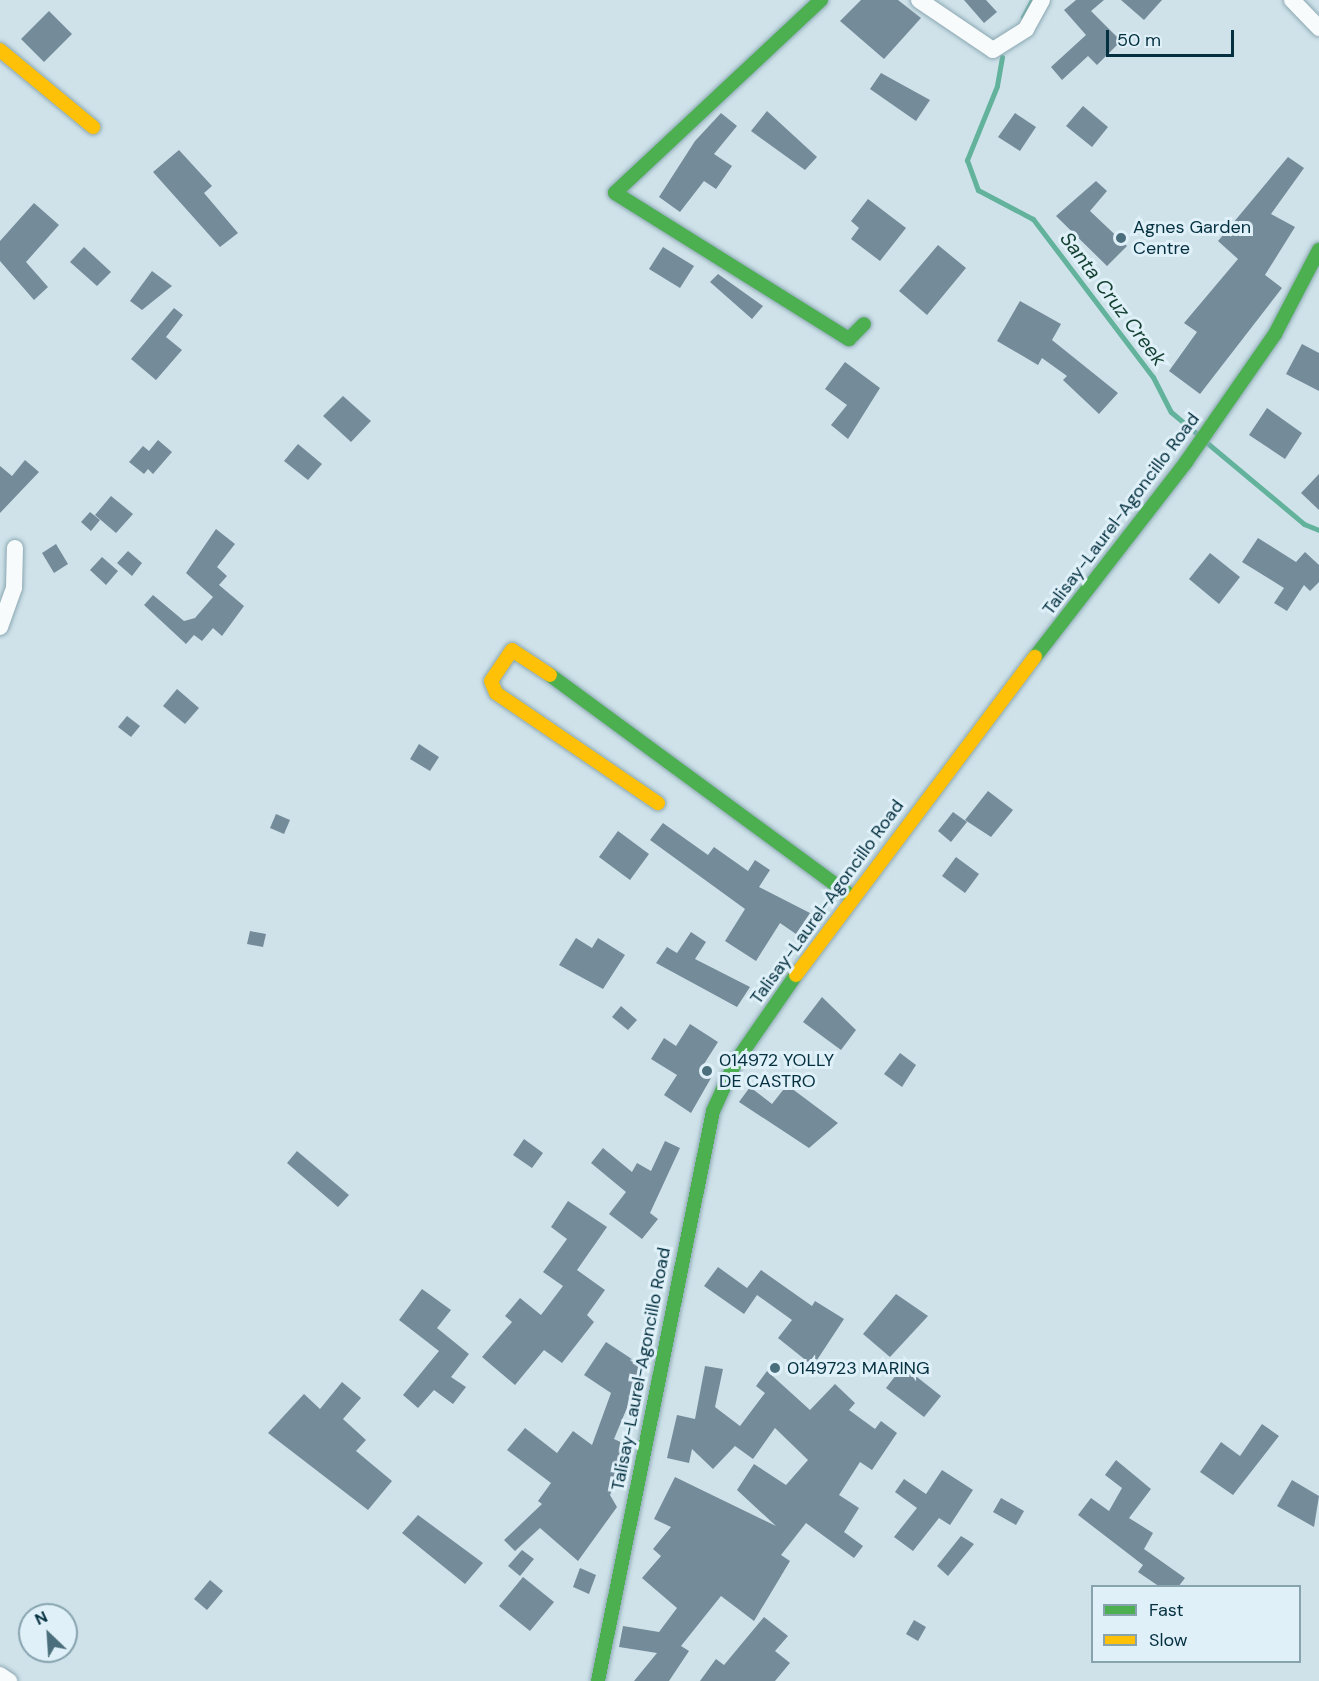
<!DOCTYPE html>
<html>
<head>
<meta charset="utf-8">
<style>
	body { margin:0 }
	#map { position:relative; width:1319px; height:1681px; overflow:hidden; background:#cfe2ea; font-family:"DM Sans",sans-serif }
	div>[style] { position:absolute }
	.stream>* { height:5px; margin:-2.5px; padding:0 2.5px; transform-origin:2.5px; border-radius:2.5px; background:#62b29c }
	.building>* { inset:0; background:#748b99 }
	.roads { filter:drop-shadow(0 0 2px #8aa7b1) drop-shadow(0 0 2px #8aa7b1) }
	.street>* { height:16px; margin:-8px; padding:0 8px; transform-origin:8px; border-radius:8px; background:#f8fbfc }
	.fast>* { height:14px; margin:-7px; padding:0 7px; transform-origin:7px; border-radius:7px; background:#4caf50 }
	.slow>* { height:14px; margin:-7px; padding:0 7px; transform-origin:7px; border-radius:7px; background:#ffc107 }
	.dots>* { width:16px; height:16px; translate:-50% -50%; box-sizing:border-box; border:3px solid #dff0f8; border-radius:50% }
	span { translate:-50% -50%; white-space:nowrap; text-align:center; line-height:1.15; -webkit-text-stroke:6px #dff0f8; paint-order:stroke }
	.poi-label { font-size:18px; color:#043040 }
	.left { translate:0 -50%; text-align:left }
	.street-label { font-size:18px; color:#043040 }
	.water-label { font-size:20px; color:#123f2f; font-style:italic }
	.legend { position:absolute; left:1091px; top:1585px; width:210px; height:78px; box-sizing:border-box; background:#dff0f8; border:2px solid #87a3ae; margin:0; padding:8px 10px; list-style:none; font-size:18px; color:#043040 }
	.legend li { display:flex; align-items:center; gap:12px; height:30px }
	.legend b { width:30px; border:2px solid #87a3ae }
	.north { position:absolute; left:18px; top:1603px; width:60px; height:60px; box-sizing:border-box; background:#dff0f8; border:2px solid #87a3ae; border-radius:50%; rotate:335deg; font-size:16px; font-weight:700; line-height:24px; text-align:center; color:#043040 }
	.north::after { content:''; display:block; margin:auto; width:21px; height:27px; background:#4b6e7c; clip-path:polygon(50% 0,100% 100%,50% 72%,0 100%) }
	.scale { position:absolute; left:1106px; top:30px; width:128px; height:27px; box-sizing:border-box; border:3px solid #043040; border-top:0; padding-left:8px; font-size:18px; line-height:21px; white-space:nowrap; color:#043040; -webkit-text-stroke:4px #dff0f8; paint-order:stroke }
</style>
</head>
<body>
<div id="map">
	<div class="stream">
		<i style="left:1023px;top:17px;width:19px;rotate:-62deg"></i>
		<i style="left:1002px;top:57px;width:29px;rotate:100deg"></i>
		<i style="left:997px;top:86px;width:80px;rotate:112.1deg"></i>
		<i style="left:967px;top:160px;width:32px;rotate:70deg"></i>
		<i style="left:978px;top:190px;width:62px;rotate:27.8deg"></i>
		<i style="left:1033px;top:219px;width:198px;rotate:52.8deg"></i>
		<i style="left:1153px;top:377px;width:39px;rotate:63deg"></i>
		<i style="left:1171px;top:412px;width:34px;rotate:40deg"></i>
		<i style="left:1206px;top:442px;width:128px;rotate:39.9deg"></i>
		<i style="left:1304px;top:524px;width:16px;rotate:22deg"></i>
	</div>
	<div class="building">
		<i style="clip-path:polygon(861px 0,898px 0,921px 18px,884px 59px,840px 21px)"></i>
		<i style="clip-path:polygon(964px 0,986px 0,997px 12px,984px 23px)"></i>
		<i style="clip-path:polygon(1076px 0,1104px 0,1091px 11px,1121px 41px,1097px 65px,1088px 56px,1062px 80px,1051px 67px,1086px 35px,1064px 10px)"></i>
		<i style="clip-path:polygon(1121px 0,1162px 0,1144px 20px)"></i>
		<i style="clip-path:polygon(49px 11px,72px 34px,44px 62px,21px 39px)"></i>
		<i style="clip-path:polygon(881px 73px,930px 100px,916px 121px,870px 89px)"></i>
		<i style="clip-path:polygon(1083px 106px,1108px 127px,1092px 147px,1066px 126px)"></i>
		<i style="clip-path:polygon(767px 111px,817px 157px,805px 170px,751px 131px)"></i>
		<i style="clip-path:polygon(721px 113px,737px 126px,714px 154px,732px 166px,716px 189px,704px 181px,680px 212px,659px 197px,695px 141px)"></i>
		<i style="clip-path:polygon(1015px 113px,1036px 127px,1020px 151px,998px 137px)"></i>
		<i style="clip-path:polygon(179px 150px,212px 186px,204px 193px,238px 233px,220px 247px,153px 172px)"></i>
		<i style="clip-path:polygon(1288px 157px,1304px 168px,1271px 214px,1295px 227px,1265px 275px,1282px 288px,1200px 394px,1169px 371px,1197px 332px,1184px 323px,1238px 259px,1218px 241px)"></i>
		<i style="clip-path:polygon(1096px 181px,1107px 191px,1090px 211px,1127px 246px,1107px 266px,1056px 216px)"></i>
		<i style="clip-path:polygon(868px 199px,906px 228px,880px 261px,851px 239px,859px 228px,851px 221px)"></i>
		<i style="clip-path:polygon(34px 203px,59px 225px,26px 262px,48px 287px,34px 300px,0 261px,0 241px)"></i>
		<i style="clip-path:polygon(938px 245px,966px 268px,927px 315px,899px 291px)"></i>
		<i style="clip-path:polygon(84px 247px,111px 272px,97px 286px,70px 262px)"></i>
		<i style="clip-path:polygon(663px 247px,694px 266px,680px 288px,649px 269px)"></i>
		<i style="clip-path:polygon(152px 271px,172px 286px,142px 310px,130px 301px)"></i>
		<i style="clip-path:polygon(718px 274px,763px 306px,752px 319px,710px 282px)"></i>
		<i style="clip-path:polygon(1020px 301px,1061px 324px,1052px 340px,1118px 393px,1099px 414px,1063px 380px,1067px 376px,1042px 358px,1038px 365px,997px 341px)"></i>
		<i style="clip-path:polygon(174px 308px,183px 315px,166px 337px,182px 350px,156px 380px,131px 359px)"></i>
		<i style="clip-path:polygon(1302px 344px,1319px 353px,1319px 391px,1286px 374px)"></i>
		<i style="clip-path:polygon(845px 362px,880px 388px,848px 439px,831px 425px,847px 405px,825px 389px)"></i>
		<i style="clip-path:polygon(343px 396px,371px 421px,351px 442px,323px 416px)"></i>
		<i style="clip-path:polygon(1267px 408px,1302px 433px,1285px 459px,1249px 435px)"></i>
		<i style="clip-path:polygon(158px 440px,172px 452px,153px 474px,148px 469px,144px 474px,129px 462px,143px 446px,149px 451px)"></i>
		<i style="clip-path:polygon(298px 444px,322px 464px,308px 480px,284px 461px)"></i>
		<i style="clip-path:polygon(25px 460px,39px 472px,0 513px,0 466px,12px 476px)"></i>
		<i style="clip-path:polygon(1319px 474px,1319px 510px,1301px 493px)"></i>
		<i style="clip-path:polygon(111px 496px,133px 514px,116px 533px,95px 515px)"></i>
		<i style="clip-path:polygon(90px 512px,100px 520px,91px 531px,81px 522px)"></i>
		<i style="clip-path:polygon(216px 529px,235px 544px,217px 567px,227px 576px,219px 585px,244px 606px,222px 636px,213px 628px,202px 641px,194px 635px,186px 644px,144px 605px,153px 595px,184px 621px,195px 618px,213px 597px,186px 573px)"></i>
		<i style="clip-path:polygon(1258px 538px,1296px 562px,1305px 552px,1319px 565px,1319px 582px,1310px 591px,1304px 585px,1287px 611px,1274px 603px,1284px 588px,1242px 562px)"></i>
		<i style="clip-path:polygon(56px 544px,68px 564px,54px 573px,42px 553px)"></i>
		<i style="clip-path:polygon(128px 551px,142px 563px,132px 576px,117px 563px)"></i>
		<i style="clip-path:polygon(1210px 553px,1240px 577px,1219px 604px,1189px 579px)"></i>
		<i style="clip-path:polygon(102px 557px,118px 571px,106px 585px,90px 570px)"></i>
		<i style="clip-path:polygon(177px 689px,199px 708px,185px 724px,163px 706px)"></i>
		<i style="clip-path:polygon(127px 716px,140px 726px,131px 737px,118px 727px)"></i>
		<i style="clip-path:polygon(419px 744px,439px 757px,430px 771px,410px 759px)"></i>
		<i style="clip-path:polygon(988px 791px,1013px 810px,991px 837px,965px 820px)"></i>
		<i style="clip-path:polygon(953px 812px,967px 822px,951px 842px,938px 831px)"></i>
		<i style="clip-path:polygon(276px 814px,290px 820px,284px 834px,270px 828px)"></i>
		<i style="clip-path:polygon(663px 823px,708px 855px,714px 847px,748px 871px,755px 860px,770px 870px,759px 887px,810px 913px,796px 934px,780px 923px,756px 961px,725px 941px,745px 909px,650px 840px)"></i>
		<i style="clip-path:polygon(618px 831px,649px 854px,630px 880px,599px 857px)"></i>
		<i style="clip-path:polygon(956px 857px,979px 874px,965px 893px,942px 876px)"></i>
		<i style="clip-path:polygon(250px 931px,266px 934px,263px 947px,247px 944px)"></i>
		<i style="clip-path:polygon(691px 932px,706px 942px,695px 959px,750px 987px,737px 1007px,656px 963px,667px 947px,677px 953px)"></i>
		<i style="clip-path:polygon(576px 938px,592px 948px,598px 938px,625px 955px,603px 989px,559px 965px)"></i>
		<i style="clip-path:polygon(822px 997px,856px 1030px,841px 1050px,803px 1022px)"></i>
		<i style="clip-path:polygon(621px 1006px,637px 1020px,628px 1030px,612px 1017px)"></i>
		<i style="clip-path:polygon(690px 1024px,718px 1042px,704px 1064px,715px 1071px,691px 1113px,664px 1095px,677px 1075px,651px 1059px,664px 1038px,676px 1046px)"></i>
		<i style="clip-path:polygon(900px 1053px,916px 1065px,902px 1087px,884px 1074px)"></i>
		<i style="clip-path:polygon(787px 1085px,838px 1123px,809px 1148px,739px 1102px,750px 1087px,772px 1104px)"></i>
		<i style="clip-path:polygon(524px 1139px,543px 1153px,532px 1168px,513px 1155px)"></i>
		<i style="clip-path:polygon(665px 1141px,680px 1148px,650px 1213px,658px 1219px,642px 1239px,609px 1214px,626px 1192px,591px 1163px,603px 1148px,632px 1172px,637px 1163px,651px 1171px)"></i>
		<i style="clip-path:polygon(297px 1151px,349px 1195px,338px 1207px,287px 1163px)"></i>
		<i style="clip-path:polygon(568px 1201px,607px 1227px,577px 1270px,605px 1290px,587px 1315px,594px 1322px,562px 1363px,544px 1350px,515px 1385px,482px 1357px,512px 1322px,505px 1316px,520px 1298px,541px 1315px,563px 1286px,543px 1272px,567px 1239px,551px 1227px)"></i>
		<i style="clip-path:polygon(718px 1267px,747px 1288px,761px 1270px,812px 1306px,815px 1301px,844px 1319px,813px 1366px,778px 1338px,792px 1320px,757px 1295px,744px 1314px,704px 1286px)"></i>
		<i style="clip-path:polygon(422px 1289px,451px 1310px,437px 1328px,469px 1354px,451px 1377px,466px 1387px,453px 1404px,434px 1390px,418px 1408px,403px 1395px,439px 1351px,399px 1320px)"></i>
		<i style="clip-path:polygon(896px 1294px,928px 1316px,890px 1357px,863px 1334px)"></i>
		<i style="clip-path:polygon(606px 1342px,644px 1367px,614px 1439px,629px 1446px,610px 1495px,617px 1507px,578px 1561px,540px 1528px,515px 1551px,504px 1540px,542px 1504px,538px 1501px,551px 1483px,507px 1450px,525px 1428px,557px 1453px,573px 1431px,592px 1445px,611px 1393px,584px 1375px)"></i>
		<i style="clip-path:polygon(705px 1366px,723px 1369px,715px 1407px,740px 1426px,765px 1393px,756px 1386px,767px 1371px,810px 1410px,835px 1384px,855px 1403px,849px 1410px,875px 1429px,881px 1421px,897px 1433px,872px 1470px,860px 1462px,839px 1495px,859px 1508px,844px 1532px,863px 1546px,854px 1558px,806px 1523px,781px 1555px,790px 1561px,754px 1621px,721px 1596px,681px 1646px,689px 1651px,669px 1681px,634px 1681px,657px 1653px,619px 1647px,623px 1626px,659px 1632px,677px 1608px,642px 1578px,661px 1556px,653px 1549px,671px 1527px,654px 1519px,675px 1477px,776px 1526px,737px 1490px,754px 1464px,786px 1485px,808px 1460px,775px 1428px,753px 1459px,735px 1446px,713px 1469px,692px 1449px,689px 1463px,667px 1458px,677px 1415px,695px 1419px)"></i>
		<i style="clip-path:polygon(903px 1366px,941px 1396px,924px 1417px,886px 1388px)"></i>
		<i style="clip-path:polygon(342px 1382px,361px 1398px,343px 1419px,366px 1440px,356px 1451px,392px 1481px,368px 1510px,268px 1433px,304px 1394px,320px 1409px)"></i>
		<i style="clip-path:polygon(1262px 1424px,1279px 1436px,1233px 1495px,1200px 1472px,1221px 1442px,1240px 1456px)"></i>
		<i style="clip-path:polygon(1116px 1460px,1151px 1489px,1129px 1518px,1153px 1533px,1144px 1549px,1185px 1578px,1178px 1587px,1160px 1587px,1138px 1572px,1143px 1565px,1078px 1515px,1091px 1498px,1109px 1511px,1122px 1488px,1105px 1475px)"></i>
		<i style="clip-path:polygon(942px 1470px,973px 1490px,950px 1525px,939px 1518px,913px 1551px,894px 1537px,917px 1508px,895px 1492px,904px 1479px,926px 1494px)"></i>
		<i style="clip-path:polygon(1292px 1480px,1319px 1496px,1314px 1527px,1277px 1506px)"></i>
		<i style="clip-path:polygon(1001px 1498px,1024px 1511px,1016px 1525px,993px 1512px)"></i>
		<i style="clip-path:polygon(418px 1515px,483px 1563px,465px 1584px,402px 1533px)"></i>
		<i style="clip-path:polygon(961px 1536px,974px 1544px,948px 1576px,937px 1566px)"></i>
		<i style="clip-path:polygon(522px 1550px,534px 1559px,520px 1576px,508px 1566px)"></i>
		<i style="clip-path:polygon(580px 1568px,596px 1575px,589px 1594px,573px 1587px)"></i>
		<i style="clip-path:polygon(523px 1577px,554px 1602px,530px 1631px,499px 1606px)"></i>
		<i style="clip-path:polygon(210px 1580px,223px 1591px,207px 1610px,194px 1599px)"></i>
		<i style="clip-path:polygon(764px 1617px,788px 1636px,775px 1651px,790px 1663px,775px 1681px,700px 1681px,716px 1659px,724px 1665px)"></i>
		<i style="clip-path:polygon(914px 1620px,926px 1627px,918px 1641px,906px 1634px)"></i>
	</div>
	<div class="roads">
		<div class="street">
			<i style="left:919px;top:0;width:89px;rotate:34deg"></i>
			<i style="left:993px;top:50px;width:39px;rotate:-32deg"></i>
			<i style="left:1026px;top:29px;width:33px;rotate:-61deg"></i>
			<i style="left:1292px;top:0;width:39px;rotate:46deg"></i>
			<i style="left:0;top:627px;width:41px;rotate:-70.3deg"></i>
			<i style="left:14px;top:588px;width:40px;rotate:-88.6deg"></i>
			<i style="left:0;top:1675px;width:11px;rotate:34deg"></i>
		</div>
		<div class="fast">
			<i style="left:821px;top:0;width:282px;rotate:136.9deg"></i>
			<i style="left:615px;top:193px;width:276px;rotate:32deg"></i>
			<i style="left:849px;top:339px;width:21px;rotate:-45deg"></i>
			<i style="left:1035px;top:657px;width:247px;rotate:-52.2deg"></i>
			<i style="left:1186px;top:462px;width:156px;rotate:-55.2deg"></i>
			<i style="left:1275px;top:334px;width:95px;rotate:-62.4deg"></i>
			<i style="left:550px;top:675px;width:373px;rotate:36.3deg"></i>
			<i style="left:598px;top:1681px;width:581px;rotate:-78.59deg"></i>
			<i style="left:713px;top:1111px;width:53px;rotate:-65.4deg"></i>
			<i style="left:735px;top:1063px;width:107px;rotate:-55.3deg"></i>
		</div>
		<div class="slow">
			<i style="left:0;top:50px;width:121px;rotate:39.6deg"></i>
			<i style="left:550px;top:675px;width:45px;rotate:-146.7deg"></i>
			<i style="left:512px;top:650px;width:37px;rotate:124deg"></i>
			<i style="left:491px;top:681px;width:13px;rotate:67deg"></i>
			<i style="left:496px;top:693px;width:196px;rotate:34.2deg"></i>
			<i style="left:796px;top:975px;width:398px;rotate:-53.1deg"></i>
		</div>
	</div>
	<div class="dots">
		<i style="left:1121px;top:238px;background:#4b6e7c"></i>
		<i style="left:707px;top:1071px;background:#4b6e7c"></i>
		<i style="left:775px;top:1368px;background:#4b6e7c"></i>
	</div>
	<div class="poi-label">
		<span class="left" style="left:1133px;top:238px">Agnes Garden<br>Centre</span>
		<span class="left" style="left:719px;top:1071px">014972 YOLLY<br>DE CASTRO</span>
		<span class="left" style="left:787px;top:1368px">0149723 MARING</span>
	</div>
	<div class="street-label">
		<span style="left:1121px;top:514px;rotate:-53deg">Talisay-Laurel-Agoncillo Road</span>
		<span style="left:827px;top:902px;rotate:-54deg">Talisay-Laurel-Agoncillo Road</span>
		<span style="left:641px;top:1369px;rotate:-79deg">Talisay-Laurel-Agoncillo Road</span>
	</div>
	<div class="water-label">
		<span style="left:1113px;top:299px;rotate:53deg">Santa Cruz Creek</span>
	</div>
	<ul class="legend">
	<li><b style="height:8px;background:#4caf50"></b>Fast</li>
	<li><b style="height:8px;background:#ffc107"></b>Slow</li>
	</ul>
	<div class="north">N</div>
	<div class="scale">50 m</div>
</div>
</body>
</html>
